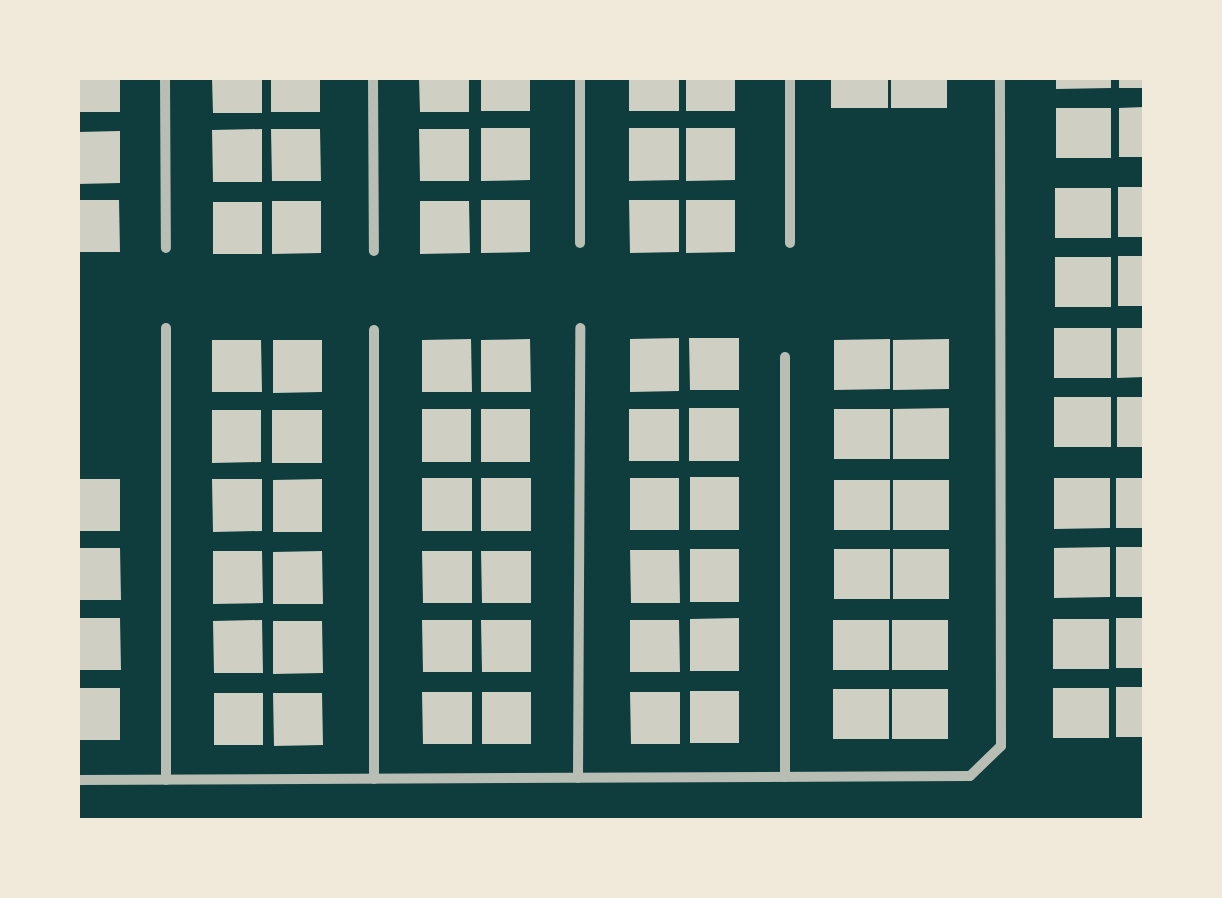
<!DOCTYPE html>
<html>
<head>
<meta charset="utf-8">
<style>
	body { margin:0 }
	#map { position:relative; width:1222px; height:898px; overflow:hidden; background:#0f3d3e; font-family:"Public Sans",sans-serif }
	div>[style] { position:absolute }
	.building>* { inset:0; background:#cfcfc3 }
	.minor>* { height:10px; margin:-5px; padding:0 5px; transform-origin:5px; border-radius:5px; background:#b8beb3 }
	span { translate:-50% -50%; white-space:nowrap; text-align:center; line-height:1.15; -webkit-text-stroke:8px #f1e9da; paint-order:stroke }
	.frame { position:absolute; inset:0; border:80px solid #f1e9da; pointer-events:none }
</style>
</head>
<body>
<div id="map">
	<div class="building">
		<i style="clip-path:polygon(78px 78px,120px 78px,120px 112px,78px 112px)"></i>
		<i style="clip-path:polygon(212px 78px,262px 78px,262px 113px,213px 113px)"></i>
		<i style="clip-path:polygon(271px 78px,320px 78px,320px 112px,271px 112px)"></i>
		<i style="clip-path:polygon(419px 78px,469px 78px,469px 112px,420px 112px)"></i>
		<i style="clip-path:polygon(481px 78px,530px 78px,530px 111px,481px 111px)"></i>
		<i style="clip-path:polygon(629px 78px,679px 78px,679px 111px,629px 111px)"></i>
		<i style="clip-path:polygon(686px 78px,735px 78px,735px 111px,686px 111px)"></i>
		<i style="clip-path:polygon(831px 78px,888px 78px,888px 108px,831px 108px)"></i>
		<i style="clip-path:polygon(891px 78px,947px 78px,947px 108px,891px 108px)"></i>
		<i style="clip-path:polygon(1056px 78px,1111px 78px,1111px 88px,1056px 89px)"></i>
		<i style="clip-path:polygon(1119px 78px,1144px 78px,1144px 88px,1119px 88px)"></i>
		<i style="clip-path:polygon(1144px 107px,1144px 157px,1119px 157px,1119px 108px)"></i>
		<i style="clip-path:polygon(1056px 108px,1111px 108px,1111px 158px,1056px 158px)"></i>
		<i style="clip-path:polygon(481px 128px,530px 128px,530px 180px,481px 181px)"></i>
		<i style="clip-path:polygon(629px 128px,679px 128px,679px 180px,629px 181px)"></i>
		<i style="clip-path:polygon(686px 128px,735px 128px,735px 180px,686px 181px)"></i>
		<i style="clip-path:polygon(262px 129px,262px 182px,213px 182px,212px 130px)"></i>
		<i style="clip-path:polygon(271px 129px,320px 129px,321px 181px,272px 181px)"></i>
		<i style="clip-path:polygon(419px 129px,469px 129px,469px 181px,420px 181px)"></i>
		<i style="clip-path:polygon(120px 131px,120px 183px,78px 184px,78px 132px)"></i>
		<i style="clip-path:polygon(1118px 187px,1144px 187px,1144px 237px,1118px 237px)"></i>
		<i style="clip-path:polygon(1055px 188px,1111px 188px,1111px 238px,1055px 238px)"></i>
		<i style="clip-path:polygon(78px 200px,119px 200px,120px 252px,78px 252px)"></i>
		<i style="clip-path:polygon(481px 200px,530px 200px,530px 252px,481px 253px)"></i>
		<i style="clip-path:polygon(629px 200px,679px 200px,679px 252px,630px 253px)"></i>
		<i style="clip-path:polygon(686px 200px,735px 200px,735px 252px,686px 253px)"></i>
		<i style="clip-path:polygon(272px 201px,321px 201px,321px 253px,272px 254px)"></i>
		<i style="clip-path:polygon(420px 201px,469px 201px,470px 253px,420px 254px)"></i>
		<i style="clip-path:polygon(213px 202px,262px 202px,262px 254px,213px 254px)"></i>
		<i style="clip-path:polygon(1118px 256px,1144px 256px,1144px 306px,1118px 306px)"></i>
		<i style="clip-path:polygon(1055px 257px,1111px 257px,1111px 307px,1055px 307px)"></i>
		<i style="clip-path:polygon(1054px 328px,1111px 328px,1111px 378px,1054px 378px)"></i>
		<i style="clip-path:polygon(1117px 328px,1144px 328px,1144px 377px,1117px 378px)"></i>
		<i style="clip-path:polygon(679px 338px,679px 391px,630px 392px,630px 339px)"></i>
		<i style="clip-path:polygon(689px 338px,739px 338px,739px 390px,690px 390px)"></i>
		<i style="clip-path:polygon(471px 339px,472px 392px,422px 392px,422px 340px)"></i>
		<i style="clip-path:polygon(530px 339px,531px 392px,481px 392px,481px 340px)"></i>
		<i style="clip-path:polygon(890px 339px,890px 389px,834px 390px,834px 340px)"></i>
		<i style="clip-path:polygon(949px 339px,949px 389px,893px 390px,893px 340px)"></i>
		<i style="clip-path:polygon(212px 340px,261px 340px,262px 392px,212px 392px)"></i>
		<i style="clip-path:polygon(273px 340px,322px 340px,322px 392px,273px 393px)"></i>
		<i style="clip-path:polygon(1054px 397px,1111px 397px,1111px 447px,1054px 447px)"></i>
		<i style="clip-path:polygon(1117px 397px,1144px 397px,1144px 447px,1117px 447px)"></i>
		<i style="clip-path:polygon(689px 408px,739px 408px,739px 461px,689px 461px)"></i>
		<i style="clip-path:polygon(949px 408px,949px 459px,893px 459px,893px 409px)"></i>
		<i style="clip-path:polygon(422px 409px,471px 409px,471px 462px,422px 462px)"></i>
		<i style="clip-path:polygon(481px 409px,530px 409px,530px 462px,481px 462px)"></i>
		<i style="clip-path:polygon(629px 409px,679px 409px,679px 461px,629px 461px)"></i>
		<i style="clip-path:polygon(834px 409px,890px 409px,890px 459px,834px 459px)"></i>
		<i style="clip-path:polygon(212px 410px,261px 410px,261px 462px,212px 463px)"></i>
		<i style="clip-path:polygon(272px 410px,322px 410px,322px 463px,272px 463px)"></i>
		<i style="clip-path:polygon(690px 477px,739px 477px,739px 530px,690px 530px)"></i>
		<i style="clip-path:polygon(422px 478px,472px 478px,472px 531px,422px 531px)"></i>
		<i style="clip-path:polygon(481px 478px,531px 478px,531px 531px,481px 531px)"></i>
		<i style="clip-path:polygon(630px 478px,679px 478px,679px 530px,630px 530px)"></i>
		<i style="clip-path:polygon(1054px 478px,1110px 478px,1110px 528px,1054px 529px)"></i>
		<i style="clip-path:polygon(1116px 478px,1144px 478px,1144px 528px,1116px 528px)"></i>
		<i style="clip-path:polygon(78px 479px,120px 479px,120px 531px,78px 531px)"></i>
		<i style="clip-path:polygon(212px 479px,262px 479px,262px 531px,213px 532px)"></i>
		<i style="clip-path:polygon(322px 479px,322px 532px,273px 532px,273px 480px)"></i>
		<i style="clip-path:polygon(834px 480px,890px 480px,890px 530px,834px 530px)"></i>
		<i style="clip-path:polygon(893px 480px,949px 480px,949px 530px,893px 530px)"></i>
		<i style="clip-path:polygon(1110px 547px,1110px 597px,1054px 598px,1054px 548px)"></i>
		<i style="clip-path:polygon(1116px 547px,1144px 547px,1144px 597px,1116px 597px)"></i>
		<i style="clip-path:polygon(78px 548px,120px 548px,121px 600px,78px 600px)"></i>
		<i style="clip-path:polygon(690px 549px,739px 549px,739px 602px,690px 602px)"></i>
		<i style="clip-path:polygon(834px 549px,890px 549px,890px 599px,834px 599px)"></i>
		<i style="clip-path:polygon(893px 549px,949px 549px,949px 599px,893px 599px)"></i>
		<i style="clip-path:polygon(630px 550px,679px 550px,680px 603px,631px 603px)"></i>
		<i style="clip-path:polygon(213px 551px,262px 551px,263px 603px,213px 604px)"></i>
		<i style="clip-path:polygon(322px 551px,323px 604px,273px 604px,273px 552px)"></i>
		<i style="clip-path:polygon(422px 551px,472px 551px,472px 603px,423px 603px)"></i>
		<i style="clip-path:polygon(481px 551px,531px 551px,531px 603px,482px 603px)"></i>
		<i style="clip-path:polygon(78px 618px,120px 618px,121px 670px,78px 670px)"></i>
		<i style="clip-path:polygon(739px 618px,739px 671px,690px 671px,690px 619px)"></i>
		<i style="clip-path:polygon(1116px 618px,1144px 618px,1144px 668px,1116px 668px)"></i>
		<i style="clip-path:polygon(1053px 619px,1109px 619px,1109px 669px,1053px 669px)"></i>
		<i style="clip-path:polygon(262px 620px,263px 673px,214px 673px,213px 621px)"></i>
		<i style="clip-path:polygon(422px 620px,472px 620px,472px 672px,423px 672px)"></i>
		<i style="clip-path:polygon(481px 620px,531px 620px,531px 672px,482px 672px)"></i>
		<i style="clip-path:polygon(630px 620px,679px 620px,680px 672px,630px 672px)"></i>
		<i style="clip-path:polygon(833px 620px,889px 620px,889px 670px,833px 670px)"></i>
		<i style="clip-path:polygon(892px 620px,948px 620px,948px 670px,892px 670px)"></i>
		<i style="clip-path:polygon(273px 621px,322px 621px,323px 673px,273px 674px)"></i>
		<i style="clip-path:polygon(1116px 687px,1144px 687px,1144px 737px,1116px 737px)"></i>
		<i style="clip-path:polygon(78px 688px,120px 688px,120px 740px,78px 740px)"></i>
		<i style="clip-path:polygon(1053px 688px,1109px 688px,1109px 738px,1053px 738px)"></i>
		<i style="clip-path:polygon(833px 689px,889px 689px,889px 739px,833px 739px)"></i>
		<i style="clip-path:polygon(892px 689px,948px 689px,948px 739px,892px 739px)"></i>
		<i style="clip-path:polygon(690px 691px,739px 691px,739px 743px,690px 743px)"></i>
		<i style="clip-path:polygon(422px 692px,472px 692px,472px 744px,423px 744px)"></i>
		<i style="clip-path:polygon(482px 692px,531px 692px,531px 744px,482px 744px)"></i>
		<i style="clip-path:polygon(630px 692px,680px 692px,680px 744px,631px 744px)"></i>
		<i style="clip-path:polygon(214px 693px,263px 693px,263px 745px,214px 745px)"></i>
		<i style="clip-path:polygon(273px 693px,322px 693px,323px 745px,274px 746px)"></i>
	</div>
	<div class="minor">
		<i style="left:165px;top:78px;width:170px;rotate:89.7deg"></i>
		<i style="left:373px;top:78px;width:173px;rotate:89.7deg"></i>
		<i style="left:580px;top:78px;width:165px;rotate:90deg"></i>
		<i style="left:790px;top:78px;width:165px;rotate:90deg"></i>
		<i style="left:166px;top:328px;width:452px;rotate:90deg"></i>
		<i style="left:785px;top:357px;width:420px;rotate:90deg"></i>
		<i style="left:578px;top:778px;width:450px;rotate:-89.7deg"></i>
		<i style="left:374px;top:779px;width:449px;rotate:-90deg"></i>
		<i style="left:78px;top:780px;width:892px;rotate:-0.26deg"></i>
		<i style="left:970px;top:776px;width:43px;rotate:-44.1deg"></i>
		<i style="left:1001px;top:746px;width:668px;rotate:-90.09deg"></i>
	</div>
	<div class="frame"></div>
</div>
</body>
</html>
